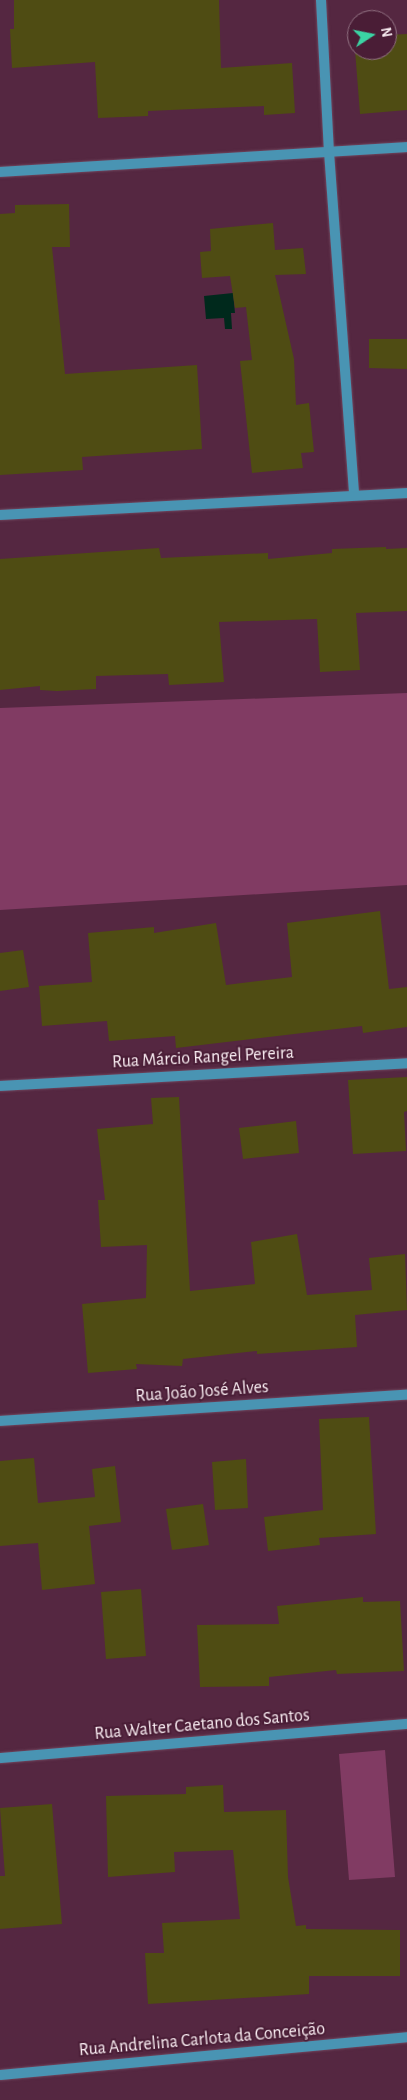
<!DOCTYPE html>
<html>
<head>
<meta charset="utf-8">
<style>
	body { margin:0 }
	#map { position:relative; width:407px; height:2100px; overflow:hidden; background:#552741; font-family:"Alegreya Sans",sans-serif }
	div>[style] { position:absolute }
	.green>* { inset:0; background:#813b63 }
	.water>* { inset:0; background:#00291c }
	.building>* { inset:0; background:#4f4c13 }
	.roads { filter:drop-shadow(0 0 1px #70475e) drop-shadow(0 0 1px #70475e) }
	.street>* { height:10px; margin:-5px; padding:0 5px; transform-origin:5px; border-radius:5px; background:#4994b3 }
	span { translate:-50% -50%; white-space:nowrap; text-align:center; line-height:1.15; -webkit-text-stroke:4px #4a1d36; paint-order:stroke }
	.street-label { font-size:18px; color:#fbeff4 }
	.north { position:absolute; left:347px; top:10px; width:50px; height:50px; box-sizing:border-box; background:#4a1d36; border:1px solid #917182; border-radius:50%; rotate:79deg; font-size:14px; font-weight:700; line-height:20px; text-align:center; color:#fbeff4 }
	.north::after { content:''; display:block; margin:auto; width:18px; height:22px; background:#3bd4a4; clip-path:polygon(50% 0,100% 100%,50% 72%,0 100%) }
</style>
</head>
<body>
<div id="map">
	<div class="green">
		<i style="clip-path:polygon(407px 693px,407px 885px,0 910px,0 708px)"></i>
		<i style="clip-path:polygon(385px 1750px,395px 1877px,349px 1880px,339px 1754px)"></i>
	</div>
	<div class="water">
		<i style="clip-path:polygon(233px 293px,235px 313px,231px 313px,232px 329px,225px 329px,224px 318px,206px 319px,204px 296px)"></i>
	</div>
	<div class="building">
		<i style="clip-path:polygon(14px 0,219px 0,221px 68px,292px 63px,295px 113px,264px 115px,264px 106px,148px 111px,148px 116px,98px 118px,95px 62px,12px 68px,10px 29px,14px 29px)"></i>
		<i style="clip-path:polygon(407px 34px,407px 110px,360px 114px,354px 37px,357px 37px,357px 50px,387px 50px,387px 35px)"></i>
		<i style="clip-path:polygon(69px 204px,70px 247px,52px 247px,65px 374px,197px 365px,202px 449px,82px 457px,83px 470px,0 475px,0 214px,15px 213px,15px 205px)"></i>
		<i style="clip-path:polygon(273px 223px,275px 250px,303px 248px,306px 274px,275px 275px,294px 359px,296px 405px,309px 403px,314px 452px,301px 453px,303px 468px,252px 473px,240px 361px,252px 360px,246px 307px,235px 308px,230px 276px,202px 278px,200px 252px,211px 251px,210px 229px)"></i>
		<i style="clip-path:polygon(369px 339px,407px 339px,407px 369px,369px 368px)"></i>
		<i style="clip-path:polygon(386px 547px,386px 549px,407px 548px,407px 611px,356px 613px,360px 670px,320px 672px,317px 619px,219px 622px,224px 682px,169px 685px,168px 674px,96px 676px,96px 689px,57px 691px,40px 690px,40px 686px,0 690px,0 559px,159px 548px,161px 558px,268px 553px,268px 559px,332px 553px,332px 549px)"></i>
		<i style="clip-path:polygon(380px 911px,389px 989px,407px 987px,407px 1027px,363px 1033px,362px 1026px,176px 1048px,175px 1036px,109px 1041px,107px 1021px,42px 1026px,39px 986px,92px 982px,88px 933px,154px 927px,154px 933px,216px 923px,226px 985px,292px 977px,287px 923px)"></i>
		<i style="clip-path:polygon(23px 950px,29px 987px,0 991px,0 953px)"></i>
		<i style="clip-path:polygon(407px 1077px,407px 1111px,404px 1112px,406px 1151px,353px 1154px,348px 1080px)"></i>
		<i style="clip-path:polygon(179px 1097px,190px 1291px,255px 1284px,251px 1242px,297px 1234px,307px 1295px,372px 1290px,369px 1258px,405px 1254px,407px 1310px,355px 1315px,357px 1347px,257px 1354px,257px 1351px,183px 1359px,182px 1366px,136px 1364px,137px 1369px,88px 1373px,82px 1304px,146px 1298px,147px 1245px,101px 1247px,98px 1200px,105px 1200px,97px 1129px,153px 1124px,151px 1098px)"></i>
		<i style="clip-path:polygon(296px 1121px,299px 1153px,243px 1159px,239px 1128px)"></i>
		<i style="clip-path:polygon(369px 1417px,376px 1534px,319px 1538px,320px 1545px,268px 1551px,264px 1517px,323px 1510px,319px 1419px)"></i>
		<i style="clip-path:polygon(34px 1458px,38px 1503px,95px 1497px,92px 1469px,115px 1466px,121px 1522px,89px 1526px,95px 1584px,42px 1590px,38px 1543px,0 1546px,0 1461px)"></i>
		<i style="clip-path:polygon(246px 1459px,248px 1508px,215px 1510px,212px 1462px)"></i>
		<i style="clip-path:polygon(203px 1504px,209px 1545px,172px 1550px,166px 1509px)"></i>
		<i style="clip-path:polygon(141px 1589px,146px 1656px,106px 1659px,101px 1592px)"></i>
		<i style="clip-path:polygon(363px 1597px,363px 1602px,400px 1601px,404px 1671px,337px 1674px,336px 1670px,269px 1677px,269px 1686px,200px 1687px,197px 1625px,279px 1624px,277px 1606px)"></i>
		<i style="clip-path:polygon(223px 1785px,224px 1812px,286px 1810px,288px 1877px,296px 1926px,306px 1925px,306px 1929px,400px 1930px,400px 1976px,309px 1976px,309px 1994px,148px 2004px,145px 1953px,164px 1953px,162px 1923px,240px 1919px,233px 1850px,174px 1852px,175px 1872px,108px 1877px,106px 1796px,186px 1794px,186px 1787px)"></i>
		<i style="clip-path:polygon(52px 1804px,62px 1924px,0 1929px,0 1876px,5px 1876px,0 1808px)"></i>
	</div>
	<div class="roads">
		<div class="street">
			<i style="left:321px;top:0;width:152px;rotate:87deg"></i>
			<i style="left:329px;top:152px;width:344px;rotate:85.8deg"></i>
			<i style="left:0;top:172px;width:408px;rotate:-3.5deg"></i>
			<i style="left:0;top:515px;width:408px;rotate:-3.1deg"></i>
			<i style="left:0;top:1086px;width:408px;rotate:-3.2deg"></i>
			<i style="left:0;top:1421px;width:408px;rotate:-3.7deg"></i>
			<i style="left:0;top:1758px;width:408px;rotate:-4.8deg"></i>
			<i style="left:0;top:2075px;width:409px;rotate:-5.3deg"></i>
		</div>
	</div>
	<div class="street-label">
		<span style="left:203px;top:1058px;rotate:-3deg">Rua Márcio Rangel Pereira</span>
		<span style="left:202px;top:1392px;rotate:-4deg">Rua João José Alves</span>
		<span style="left:202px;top:1725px;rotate:-5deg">Rua Walter Caetano dos Santos</span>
		<span style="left:202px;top:2040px;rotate:-5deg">Rua Andrelina Carlota da Conceição</span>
	</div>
	<div class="north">N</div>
</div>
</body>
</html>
